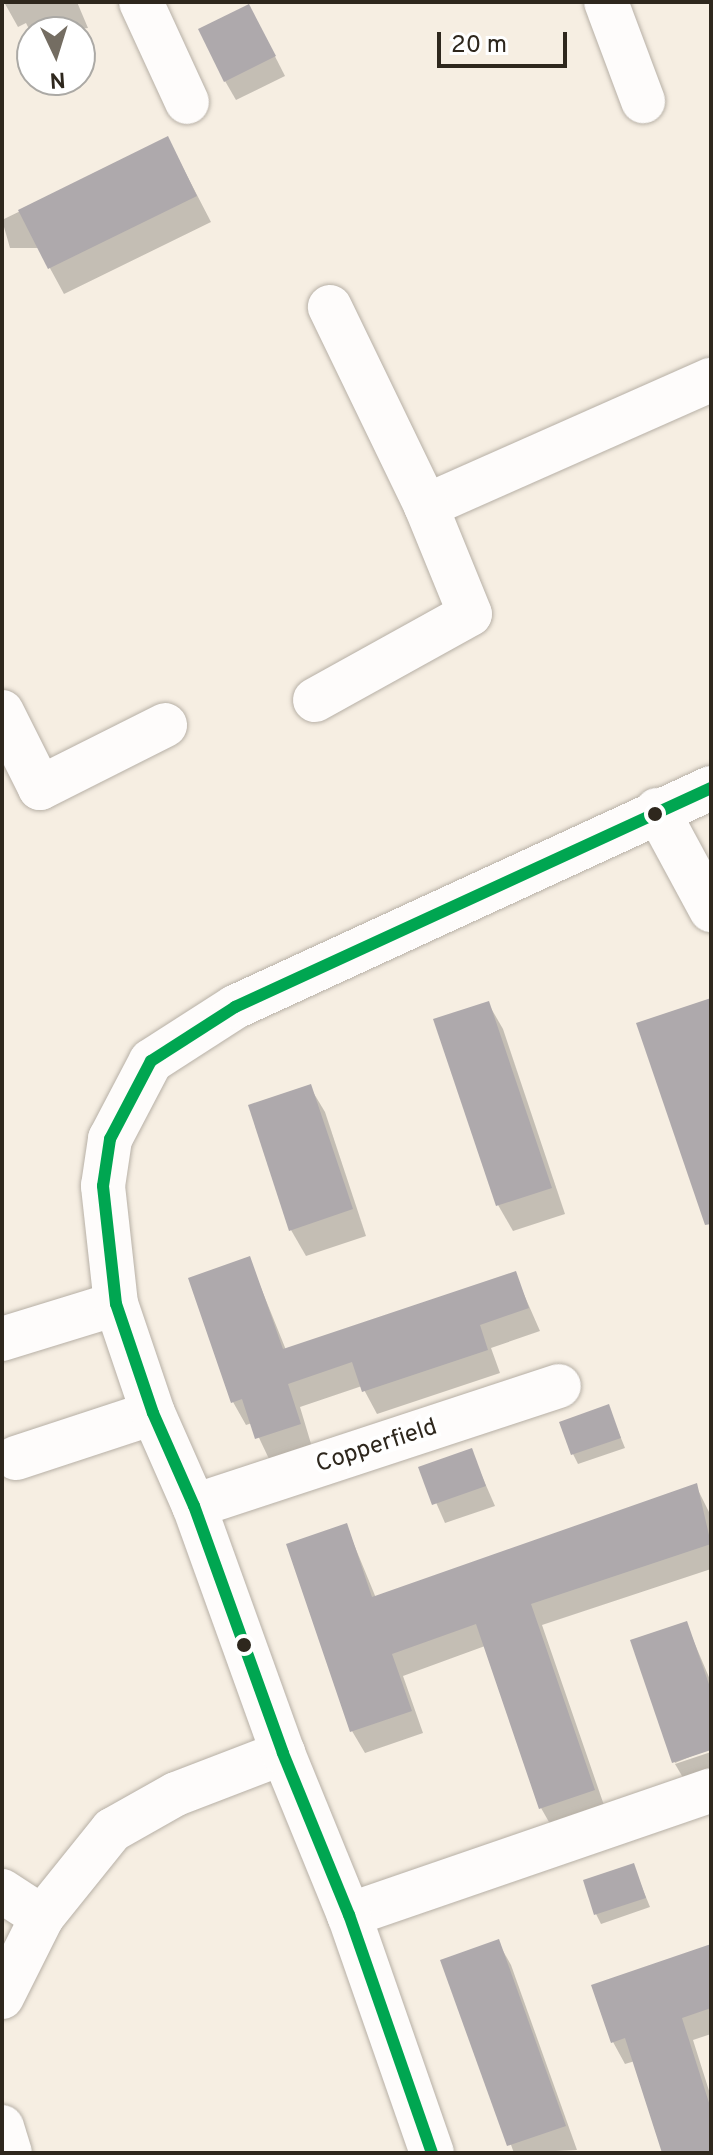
<!DOCTYPE html>
<html>
<head>
<meta charset="utf-8">
<style>
	body { margin:0 }
	#map { position:relative; width:713px; height:2155px; overflow:hidden; background:#f6eee2; font-family:Overpass,sans-serif }
	div>[style] { position:absolute }
	.shadow>* { inset:0; background:#0003 }
	.building>* { inset:0; background:#aea9ac }
	.roads { filter:drop-shadow(0 0 2px #b7b0a6) drop-shadow(0 0 2px #b7b0a6) }
	.minor>* { height:44px; margin:-22px; padding:0 22px; transform-origin:22px; border-radius:22px; background:#fefcfb }
	.bus-1>* { height:12px; margin:-6px; padding:0 6px; transform-origin:6px; border-radius:6px; background:#00a651 }
	.dots>* { width:22px; height:22px; translate:-50% -50%; box-sizing:border-box; border:4px solid #fff; border-radius:50% }
	span { translate:-50% -50%; white-space:nowrap; text-align:center; line-height:1.15; -webkit-text-stroke:8px #fff; paint-order:stroke }
	.street-label { font-size:24px; color:#2e271d }
	.frame { position:absolute; inset:0; border:4px solid #2e271d; pointer-events:none }
	.north { position:absolute; left:16px; top:16px; width:80px; height:80px; box-sizing:border-box; background:#fff; border:2px solid #aba9a5; border-radius:50%; rotate:176deg; font-size:22px; font-weight:700; line-height:32px; text-align:center; color:#2e271d }
	.north::after { content:''; display:block; margin:auto; width:28px; height:36px; background:#746d62; clip-path:polygon(50% 0,100% 100%,50% 72%,0 100%) }
	.scale { position:absolute; left:437px; top:32px; width:130px; height:36px; box-sizing:border-box; border:4px solid #2e271d; border-top:0; padding-left:10px; font-size:24px; line-height:28px; white-space:nowrap; color:#2e271d; -webkit-text-stroke:6px #fff; paint-order:stroke }
</style>
</head>
<body>
<div id="map">
	<div class="shadow">
		<i style="clip-path:polygon(4px 2px,77px 2px,88px 28px,32px 35px,26px 23px,18px 27px)"></i>
		<i style="clip-path:polygon(259px 25px,285px 76px,236px 100px,225px 81px)"></i>
		<i style="clip-path:polygon(168px 139px,211px 222px,64px 294px,39px 248px,10px 248px,2px 220px)"></i>
		<i style="clip-path:polygon(488px 1003px,503px 1029px,565px 1214px,513px 1231px,498px 1205px)"></i>
		<i style="clip-path:polygon(310px 1087px,325px 1112px,366px 1236px,306px 1256px,291px 1230px)"></i>
		<i style="clip-path:polygon(249px 1258px,286px 1350px,515px 1274px,540px 1331px,491px 1348px,500px 1373px,377px 1414px,362px 1386px,300px 1407px,312px 1447px,270px 1461px,252px 1423px,246px 1425px,233px 1402px)"></i>
		<i style="clip-path:polygon(608px 1406px,625px 1448px,578px 1464px,573px 1454px)"></i>
		<i style="clip-path:polygon(471px 1451px,495px 1506px,445px 1523px,421px 1468px)"></i>
		<i style="clip-path:polygon(696px 1486px,711px 1516px,711px 1569px,542px 1625px,606px 1811px,553px 1829px,541px 1808px,485px 1646px,403px 1676px,423px 1733px,365px 1753px,352px 1731px,346px 1525px,376px 1598px)"></i>
		<i style="clip-path:polygon(686px 1623px,711px 1682px,711px 1748px,675px 1763px,633px 1641px)"></i>
		<i style="clip-path:polygon(711px 1752px,711px 1773px,685px 1781px,675px 1764px)"></i>
		<i style="clip-path:polygon(633px 1865px,650px 1907px,601px 1924px,596px 1914px)"></i>
		<i style="clip-path:polygon(498px 1942px,511px 1965px,577px 2150px,514px 2153px,443px 1961px)"></i>
		<i style="clip-path:polygon(711px 1946px,711px 2034px,693px 2040px,711px 2097px,711px 2153px,664px 2153px,635px 2061px,625px 2064px,613px 2042px)"></i>
	</div>
	<div class="building">
		<i style="clip-path:polygon(249px 4px,276px 56px,224px 82px,198px 29px)"></i>
		<i style="clip-path:polygon(168px 136px,197px 196px,48px 269px,18px 210px)"></i>
		<i style="clip-path:polygon(711px 998px,711px 1224px,705px 1225px,636px 1023px)"></i>
		<i style="clip-path:polygon(489px 1001px,552px 1188px,496px 1206px,433px 1019px)"></i>
		<i style="clip-path:polygon(311px 1084px,353px 1209px,289px 1231px,248px 1105px)"></i>
		<i style="clip-path:polygon(250px 1256px,283px 1349px,516px 1271px,529px 1308px,480px 1325px,488px 1350px,362px 1392px,352px 1362px,288px 1384px,301px 1424px,255px 1439px,242px 1399px,231px 1403px,188px 1278px)"></i>
		<i style="clip-path:polygon(609px 1404px,621px 1438px,571px 1455px,559px 1422px)"></i>
		<i style="clip-path:polygon(472px 1448px,486px 1486px,432px 1505px,418px 1467px)"></i>
		<i style="clip-path:polygon(697px 1483px,711px 1544px,531px 1604px,595px 1790px,539px 1809px,476px 1624px,392px 1654px,412px 1711px,350px 1732px,286px 1544px,347px 1523px,372px 1597px)"></i>
		<i style="clip-path:polygon(687px 1621px,711px 1690px,711px 1750px,672px 1763px,630px 1640px)"></i>
		<i style="clip-path:polygon(634px 1863px,646px 1898px,594px 1915px,583px 1880px)"></i>
		<i style="clip-path:polygon(499px 1939px,566px 2126px,507px 2146px,440px 1960px)"></i>
		<i style="clip-path:polygon(711px 1944px,711px 2008px,682px 2018px,711px 2109px,711px 2153px,662px 2153px,625px 2038px,611px 2043px,591px 1985px)"></i>
	</div>
	<div class="roads">
		<div class="minor">
			<i style="left:141px;top:2px;width:110px;rotate:65.3deg"></i>
			<i style="left:606px;top:2px;width:106px;rotate:69.5deg"></i>
			<i style="left:426px;top:506px;width:312px;rotate:-23.9deg"></i>
			<i style="left:315px;top:700px;width:177px;rotate:-29deg"></i>
			<i style="left:470px;top:614px;width:117px;rotate:-112.2deg"></i>
			<i style="left:426px;top:506px;width:221px;rotate:-115.8deg"></i>
			<i style="left:2px;top:712px;width:85px;rotate:63.4deg"></i>
			<i style="left:40px;top:788px;width:140px;rotate:-26.7deg"></i>
			<i style="left:657px;top:810px;width:114px;rotate:61.6deg"></i>
			<i style="left:2px;top:1339px;width:119px;rotate:-17.1deg"></i>
			<i style="left:16px;top:1458px;width:144px;rotate:-18.2deg"></i>
			<i style="left:194px;top:1506px;width:384px;rotate:-18.2deg"></i>
			<i style="left:2px;top:1891px;width:48px;rotate:33deg"></i>
			<i style="left:349px;top:1915px;width:383px;rotate:-19deg"></i>
			<i style="left:2px;top:1997px;width:89px;rotate:-63.4deg"></i>
			<i style="left:42px;top:1917px;width:112px;rotate:-51.2deg"></i>
			<i style="left:112px;top:1830px;width:73px;rotate:-29.4deg"></i>
			<i style="left:176px;top:1794px;width:115px;rotate:-21deg"></i>
			<i style="left:2px;top:2127px;width:27px;rotate:73deg"></i>
			<i style="left:432px;top:2153px;width:252px;rotate:-109.2deg"></i>
			<i style="left:349px;top:1915px;width:175px;rotate:-112.2deg"></i>
			<i style="left:283px;top:1753px;width:263px;rotate:-109.8deg"></i>
			<i style="left:194px;top:1506px;width:102px;rotate:-113.8deg"></i>
			<i style="left:153px;top:1413px;width:115px;rotate:-108.7deg"></i>
			<i style="left:116px;top:1304px;width:119px;rotate:-96.3deg"></i>
			<i style="left:103px;top:1186px;width:48px;rotate:-81.5deg"></i>
			<i style="left:110px;top:1139px;width:88px;rotate:-62.3deg"></i>
			<i style="left:151px;top:1061px;width:100px;rotate:-32.7deg"></i>
			<i style="left:235px;top:1007px;width:524px;rotate:-24.71deg"></i>
		</div>
	</div>
	<div class="bus-1">
		<i style="left:432px;top:2153px;width:252px;rotate:-109.2deg"></i>
		<i style="left:349px;top:1915px;width:175px;rotate:-112.2deg"></i>
		<i style="left:283px;top:1753px;width:263px;rotate:-109.8deg"></i>
		<i style="left:194px;top:1506px;width:102px;rotate:-113.8deg"></i>
		<i style="left:153px;top:1413px;width:115px;rotate:-108.7deg"></i>
		<i style="left:116px;top:1304px;width:119px;rotate:-96.3deg"></i>
		<i style="left:103px;top:1186px;width:48px;rotate:-81.5deg"></i>
		<i style="left:110px;top:1139px;width:88px;rotate:-62.3deg"></i>
		<i style="left:151px;top:1061px;width:100px;rotate:-32.7deg"></i>
		<i style="left:235px;top:1007px;width:524px;rotate:-24.71deg"></i>
	</div>
	<div class="dots">
		<i style="left:655px;top:814px;background:#2e271d"></i>
		<i style="left:244px;top:1645px;background:#2e271d"></i>
	</div>
	<div class="street-label">
		<span style="left:377px;top:1447px;rotate:-18deg">Copperfield</span>
	</div>
	<div class="frame"></div>
	<div class="north">N</div>
	<div class="scale">20 m</div>
</div>
</body>
</html>
